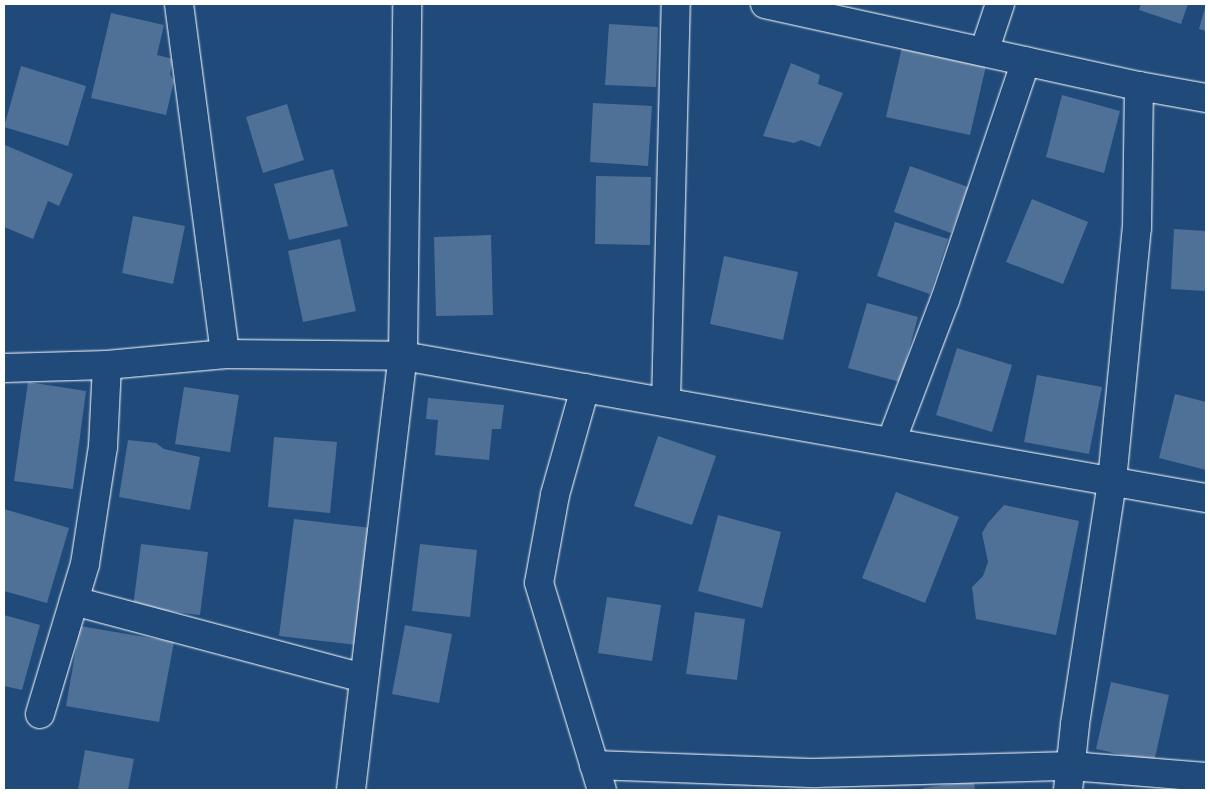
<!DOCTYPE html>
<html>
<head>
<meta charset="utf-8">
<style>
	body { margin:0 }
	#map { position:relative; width:1210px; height:794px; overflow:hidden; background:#1f4a7a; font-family:Dekko,sans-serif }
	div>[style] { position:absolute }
	.building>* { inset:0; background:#507197 }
	.roads { filter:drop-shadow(0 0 1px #fff) drop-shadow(0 0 1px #fff) }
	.minor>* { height:28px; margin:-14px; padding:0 14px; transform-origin:14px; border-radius:14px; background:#1f4a7a }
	span { translate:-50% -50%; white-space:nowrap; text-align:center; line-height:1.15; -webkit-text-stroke:4px #1f4a7a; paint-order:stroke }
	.frame { position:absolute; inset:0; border:5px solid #fff; pointer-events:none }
</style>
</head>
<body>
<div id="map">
	<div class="building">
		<i style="clip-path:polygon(1141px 4px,1188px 4px,1181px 24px,1139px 10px)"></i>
		<i style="clip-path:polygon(1206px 4px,1206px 31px,1199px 29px)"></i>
		<i style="clip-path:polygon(111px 13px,164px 25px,157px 55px,173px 59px,170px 74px,174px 81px,166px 115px,91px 98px)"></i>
		<i style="clip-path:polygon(609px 24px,658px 27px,656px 87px,605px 85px)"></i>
		<i style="clip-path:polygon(902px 47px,986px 66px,970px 135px,886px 117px)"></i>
		<i style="clip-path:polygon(791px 63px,820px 75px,818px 84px,843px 93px,820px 147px,801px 140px,794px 143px,763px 136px)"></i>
		<i style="clip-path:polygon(21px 66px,86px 86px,68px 146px,4px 127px)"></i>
		<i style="clip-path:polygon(1062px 95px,1120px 111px,1104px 173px,1046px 157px)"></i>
		<i style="clip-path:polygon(593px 103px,652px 106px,648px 166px,590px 162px)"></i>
		<i style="clip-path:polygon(287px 104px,304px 160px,263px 173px,246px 117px)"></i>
		<i style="clip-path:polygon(5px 145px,73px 174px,59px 206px,48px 201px,33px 239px,4px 227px)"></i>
		<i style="clip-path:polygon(910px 166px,968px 187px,951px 233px,894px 212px)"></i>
		<i style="clip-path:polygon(333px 169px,348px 226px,289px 240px,274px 184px)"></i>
		<i style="clip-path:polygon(596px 176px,651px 177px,650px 245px,595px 244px)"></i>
		<i style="clip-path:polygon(1032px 199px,1088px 222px,1063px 284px,1006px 262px)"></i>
		<i style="clip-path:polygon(133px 216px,185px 226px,173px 284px,122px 273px)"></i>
		<i style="clip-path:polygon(895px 222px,948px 239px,930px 294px,877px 276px)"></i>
		<i style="clip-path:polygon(1174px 229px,1206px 231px,1206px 291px,1171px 289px)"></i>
		<i style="clip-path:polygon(491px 235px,493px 315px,436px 316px,434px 237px)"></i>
		<i style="clip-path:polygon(340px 239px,356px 311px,303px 322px,288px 251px)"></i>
		<i style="clip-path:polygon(724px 256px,798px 272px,783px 340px,710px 324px)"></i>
		<i style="clip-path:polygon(867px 303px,918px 317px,900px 382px,848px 368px)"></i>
		<i style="clip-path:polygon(957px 348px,1012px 365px,992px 432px,936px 415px)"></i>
		<i style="clip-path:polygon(1037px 375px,1102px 387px,1089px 454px,1024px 442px)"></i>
		<i style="clip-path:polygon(28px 382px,86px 391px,73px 489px,14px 481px)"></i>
		<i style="clip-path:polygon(184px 387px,239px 395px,230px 452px,175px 444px)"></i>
		<i style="clip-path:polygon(1175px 394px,1206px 402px,1206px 470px,1159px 458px)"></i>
		<i style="clip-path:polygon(428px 398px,504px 405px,501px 429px,492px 429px,489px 460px,435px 455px,438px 420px,426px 419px)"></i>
		<i style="clip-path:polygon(658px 436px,716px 456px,692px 525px,634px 506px)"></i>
		<i style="clip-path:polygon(274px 437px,337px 442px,330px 513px,268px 507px)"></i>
		<i style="clip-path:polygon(128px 440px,156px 443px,164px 449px,200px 457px,190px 510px,119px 497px)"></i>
		<i style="clip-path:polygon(896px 492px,959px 517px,925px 603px,862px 578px)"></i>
		<i style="clip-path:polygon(1004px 505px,1079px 521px,1056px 635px,976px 619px,972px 587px,983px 576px,988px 562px,982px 533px,988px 523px)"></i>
		<i style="clip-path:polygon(4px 509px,69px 528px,47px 603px,4px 591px)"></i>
		<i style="clip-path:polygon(718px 515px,781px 532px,762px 608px,698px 591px)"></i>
		<i style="clip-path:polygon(294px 519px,371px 528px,357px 645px,279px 636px)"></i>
		<i style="clip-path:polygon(141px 544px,208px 552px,200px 615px,133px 607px)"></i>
		<i style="clip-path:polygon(420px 544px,477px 550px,470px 617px,412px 611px)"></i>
		<i style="clip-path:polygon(607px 597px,661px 605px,652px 661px,598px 653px)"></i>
		<i style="clip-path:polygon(695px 612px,745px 619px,737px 680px,686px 674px)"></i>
		<i style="clip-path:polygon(4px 615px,40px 625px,22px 690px,4px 686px)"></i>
		<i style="clip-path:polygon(405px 625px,452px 634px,439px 703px,392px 694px)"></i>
		<i style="clip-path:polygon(80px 626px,174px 642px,159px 722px,66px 706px)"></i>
		<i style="clip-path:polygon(1111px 682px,1169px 695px,1154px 762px,1096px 749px)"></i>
		<i style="clip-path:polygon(85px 750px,134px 759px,128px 790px,78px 790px)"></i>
		<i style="clip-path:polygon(974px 781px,975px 790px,924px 790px,923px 788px)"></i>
	</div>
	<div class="roads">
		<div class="minor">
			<i style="left:179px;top:4px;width:353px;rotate:82.5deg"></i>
			<i style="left:765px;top:4px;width:383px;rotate:12.4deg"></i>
			<i style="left:1139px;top:86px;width:68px;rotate:10.2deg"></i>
			<i style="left:984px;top:52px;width:51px;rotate:-71.6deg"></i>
			<i style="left:4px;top:368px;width:103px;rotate:-1.7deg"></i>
			<i style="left:107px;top:365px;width:119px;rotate:-5.3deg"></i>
			<i style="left:225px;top:354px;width:178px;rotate:0.6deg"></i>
			<i style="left:403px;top:356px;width:815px;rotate:10.03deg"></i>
			<i style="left:585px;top:388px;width:111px;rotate:105.7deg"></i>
			<i style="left:555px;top:495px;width:89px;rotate:100.3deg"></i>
			<i style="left:539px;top:583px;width:216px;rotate:73.1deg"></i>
			<i style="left:666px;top:402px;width:398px;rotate:-88.6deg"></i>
			<i style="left:891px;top:442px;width:152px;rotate:-69.2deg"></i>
			<i style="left:945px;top:300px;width:252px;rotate:-71.3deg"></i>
			<i style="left:74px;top:601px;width:299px;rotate:14.9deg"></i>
			<i style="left:40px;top:714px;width:157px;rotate:-73.3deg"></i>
			<i style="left:85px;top:564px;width:118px;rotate:-81.3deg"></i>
			<i style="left:103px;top:447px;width:82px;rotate:-87.2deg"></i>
			<i style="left:594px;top:765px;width:222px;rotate:2.1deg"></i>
			<i style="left:816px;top:773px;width:255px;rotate:-1.6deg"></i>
			<i style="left:1071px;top:766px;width:135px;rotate:4.7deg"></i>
			<i style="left:351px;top:790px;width:437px;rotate:-83.2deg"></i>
			<i style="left:403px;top:356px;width:352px;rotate:-89.3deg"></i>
			<i style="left:1068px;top:790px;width:66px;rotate:-83.9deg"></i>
			<i style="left:1075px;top:724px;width:246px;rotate:-81.3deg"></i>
			<i style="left:1112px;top:481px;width:254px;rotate:-84.4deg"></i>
			<i style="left:1137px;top:228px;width:142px;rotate:-89.2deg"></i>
		</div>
	</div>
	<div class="frame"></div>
</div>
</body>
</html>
